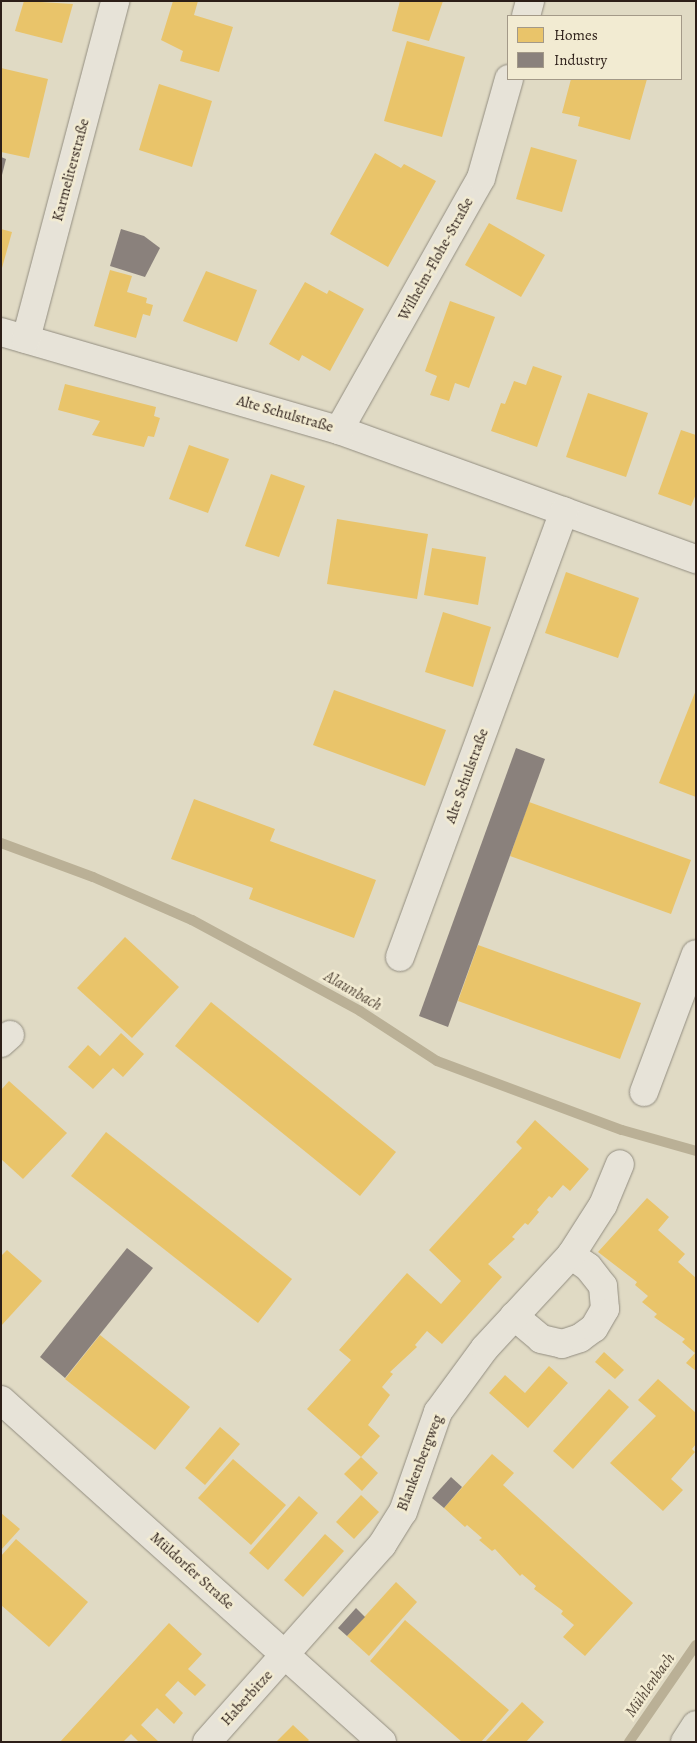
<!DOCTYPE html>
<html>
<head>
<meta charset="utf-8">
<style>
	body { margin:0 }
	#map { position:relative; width:697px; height:1743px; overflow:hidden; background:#e0dac4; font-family:Alegreya,serif }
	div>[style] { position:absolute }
	.homes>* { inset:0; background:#e9c46a }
	.industry>* { inset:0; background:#8a817c }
	.stream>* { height:10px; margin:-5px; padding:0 5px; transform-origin:5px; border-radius:5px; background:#bab096 }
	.roads { filter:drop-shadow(0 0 1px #928d80) drop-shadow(0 0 1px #928d80) }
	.minor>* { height:28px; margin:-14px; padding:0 14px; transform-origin:14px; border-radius:14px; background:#e7e3d8 }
	.major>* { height:28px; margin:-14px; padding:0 14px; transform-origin:14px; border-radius:14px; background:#e2dfd2 }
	span { translate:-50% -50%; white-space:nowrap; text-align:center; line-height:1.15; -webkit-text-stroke:5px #f2ebd2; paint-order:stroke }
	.street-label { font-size:15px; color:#2c1e18 }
	.water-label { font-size:16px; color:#584b3d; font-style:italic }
	.frame { position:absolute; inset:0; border:2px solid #2c1e18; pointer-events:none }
	.legend { position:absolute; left:507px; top:15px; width:175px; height:65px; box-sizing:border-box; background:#f2ebd2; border:1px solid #a39988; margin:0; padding:6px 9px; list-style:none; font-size:15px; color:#2c1e18 }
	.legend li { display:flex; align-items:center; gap:10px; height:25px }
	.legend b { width:25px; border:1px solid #a39988 }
</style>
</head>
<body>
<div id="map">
	<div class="homes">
		<i style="clip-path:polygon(24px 1px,73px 4px,62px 43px,15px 31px)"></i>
		<i style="clip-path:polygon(173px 1px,198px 1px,194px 15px,233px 27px,219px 72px,180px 61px,183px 51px,161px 40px)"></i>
		<i style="clip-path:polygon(400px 1px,443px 1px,429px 41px,392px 31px)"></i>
		<i style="clip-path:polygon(407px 41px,465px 57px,442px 137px,384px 121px)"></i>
		<i style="clip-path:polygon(1px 68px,48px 79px,29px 158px,1px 152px)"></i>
		<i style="clip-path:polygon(571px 79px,647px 79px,630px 140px,578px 126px,580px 117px,562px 113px)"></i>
		<i style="clip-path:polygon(159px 84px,212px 101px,192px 167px,139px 150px)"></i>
		<i style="clip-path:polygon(531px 147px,577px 160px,562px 212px,516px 199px)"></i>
		<i style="clip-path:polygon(375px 153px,401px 168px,404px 164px,436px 181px,388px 267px,330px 234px)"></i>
		<i style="clip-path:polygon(489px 223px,545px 255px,521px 297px,465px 265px)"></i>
		<i style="clip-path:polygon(1px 229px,12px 232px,2px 268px,1px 268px)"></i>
		<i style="clip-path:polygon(110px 270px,132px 276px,127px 292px,147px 298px,146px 303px,153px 305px,150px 316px,143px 314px,136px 338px,94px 326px)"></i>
		<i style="clip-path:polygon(206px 271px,257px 290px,237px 342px,183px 321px)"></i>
		<i style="clip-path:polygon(305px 282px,327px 294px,329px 290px,364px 309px,330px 371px,302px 355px,299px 361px,269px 344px)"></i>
		<i style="clip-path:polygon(450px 301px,495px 317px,469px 388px,455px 383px,449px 401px,430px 395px,437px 376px,425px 371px)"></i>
		<i style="clip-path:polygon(533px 366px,562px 376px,537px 447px,491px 431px,501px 403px,505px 404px,514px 381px,526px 385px)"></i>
		<i style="clip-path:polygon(65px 384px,156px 407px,154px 416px,160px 418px,154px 437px,148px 436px,144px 447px,92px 435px,100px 421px,58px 410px)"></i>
		<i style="clip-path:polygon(588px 393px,648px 413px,626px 477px,566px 457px)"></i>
		<i style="clip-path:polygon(681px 430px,696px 435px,696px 494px,691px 506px,658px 494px)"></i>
		<i style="clip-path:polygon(189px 445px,229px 459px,208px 513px,169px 499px)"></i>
		<i style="clip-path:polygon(271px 474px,305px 486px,279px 557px,245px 546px)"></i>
		<i style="clip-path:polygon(337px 519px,428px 534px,417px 599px,327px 584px)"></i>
		<i style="clip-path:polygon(432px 548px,486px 557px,478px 605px,424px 595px)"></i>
		<i style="clip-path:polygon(566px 572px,639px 598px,618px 658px,545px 633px)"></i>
		<i style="clip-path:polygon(443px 612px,491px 627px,473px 687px,425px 672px)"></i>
		<i style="clip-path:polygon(334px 690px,446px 730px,425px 786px,313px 745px)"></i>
		<i style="clip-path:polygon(696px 690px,696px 797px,659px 783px)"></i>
		<i style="clip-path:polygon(194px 799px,275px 829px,270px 841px,376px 880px,354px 938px,249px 899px,253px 888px,171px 859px)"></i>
		<i style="clip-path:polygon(529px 802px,691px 860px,671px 914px,510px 856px)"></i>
		<i style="clip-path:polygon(125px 937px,179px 987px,132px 1038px,77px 988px)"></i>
		<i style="clip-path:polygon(478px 945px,641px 1003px,620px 1059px,458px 1001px)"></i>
		<i style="clip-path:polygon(211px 1002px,396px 1152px,360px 1196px,175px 1046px)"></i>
		<i style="clip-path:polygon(121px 1033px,144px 1054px,123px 1077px,113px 1068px,93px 1089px,68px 1067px,88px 1045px,100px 1056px)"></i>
		<i style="clip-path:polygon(9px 1081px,67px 1133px,23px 1179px,1px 1159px,1px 1090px)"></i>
		<i style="clip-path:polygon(535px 1120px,589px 1169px,570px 1191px,563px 1185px,552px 1198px,549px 1196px,537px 1210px,539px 1212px,528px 1225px,525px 1223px,512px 1237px,515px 1239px,488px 1264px,502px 1277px,442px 1344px,427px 1331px,415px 1345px,417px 1347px,390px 1372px,393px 1374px,382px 1387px,390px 1395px,368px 1425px,380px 1436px,361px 1457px,307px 1409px,351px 1360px,339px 1350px,407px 1273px,441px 1304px,461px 1281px,429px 1250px,522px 1148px,516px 1142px)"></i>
		<i style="clip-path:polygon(106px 1132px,292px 1279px,258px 1323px,71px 1176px)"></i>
		<i style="clip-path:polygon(647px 1198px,669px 1217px,658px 1230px,685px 1254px,678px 1262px,696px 1278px,696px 1371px,686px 1363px,695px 1353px,682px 1342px,685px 1339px,654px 1317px,657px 1314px,642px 1302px,648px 1296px,635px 1285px,637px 1282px,598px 1252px)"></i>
		<i style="clip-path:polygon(7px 1250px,42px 1281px,1px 1326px,1px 1256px)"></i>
		<i style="clip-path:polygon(100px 1335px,190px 1407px,155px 1450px,65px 1379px)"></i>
		<i style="clip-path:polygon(604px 1352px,624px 1370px,615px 1379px,595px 1362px)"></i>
		<i style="clip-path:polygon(549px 1366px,568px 1383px,528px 1428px,489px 1393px,505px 1375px,525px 1393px)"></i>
		<i style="clip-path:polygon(658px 1379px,696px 1413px,696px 1444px,692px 1449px,695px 1452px,671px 1479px,683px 1490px,663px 1511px,610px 1463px,656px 1416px,638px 1400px)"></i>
		<i style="clip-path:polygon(609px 1389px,629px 1407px,573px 1469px,553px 1451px)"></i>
		<i style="clip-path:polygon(220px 1427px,240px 1444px,205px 1485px,185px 1468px)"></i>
		<i style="clip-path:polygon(492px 1454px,514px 1473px,503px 1485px,633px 1603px,585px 1656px,563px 1637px,574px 1625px,561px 1614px,563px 1611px,534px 1589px,536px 1586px,522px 1574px,520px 1576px,495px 1549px,492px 1551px,479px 1540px,482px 1538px,467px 1525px,465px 1527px,444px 1508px)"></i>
		<i style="clip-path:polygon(361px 1457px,378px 1473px,362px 1491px,344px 1474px)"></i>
		<i style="clip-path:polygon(233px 1459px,286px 1505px,251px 1545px,198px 1498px)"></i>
		<i style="clip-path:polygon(361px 1495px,379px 1512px,354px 1539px,336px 1522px)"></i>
		<i style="clip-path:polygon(299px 1496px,318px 1513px,268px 1570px,249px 1553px)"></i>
		<i style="clip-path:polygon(1px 1513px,20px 1529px,1px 1550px)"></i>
		<i style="clip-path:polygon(325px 1534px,344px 1551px,303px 1597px,284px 1580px)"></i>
		<i style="clip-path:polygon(16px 1539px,88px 1602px,49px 1647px,1px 1605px,1px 1556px)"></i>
		<i style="clip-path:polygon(396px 1582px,417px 1602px,369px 1656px,347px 1636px)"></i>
		<i style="clip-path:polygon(405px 1620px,509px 1710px,481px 1742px,462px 1742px,370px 1661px)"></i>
		<i style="clip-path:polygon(169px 1623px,202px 1654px,188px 1669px,206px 1685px,195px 1696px,178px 1681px,165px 1695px,183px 1713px,174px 1724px,157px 1708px,141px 1725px,159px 1742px,139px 1742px,131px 1734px,123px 1742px,60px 1742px)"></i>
		<i style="clip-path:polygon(522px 1702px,544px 1722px,526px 1742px,485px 1742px)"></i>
		<i style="clip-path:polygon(293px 1725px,309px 1740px,307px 1742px,276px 1742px)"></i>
	</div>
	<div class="industry">
		<i style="clip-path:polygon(1px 157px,6px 159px,2px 175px,1px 175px)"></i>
		<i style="clip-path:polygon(121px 229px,144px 236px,160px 248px,145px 277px,110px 266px)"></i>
		<i style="clip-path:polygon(516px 748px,545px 759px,448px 1027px,419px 1016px)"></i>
		<i style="clip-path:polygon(127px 1248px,153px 1268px,65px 1378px,40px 1357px)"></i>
		<i style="clip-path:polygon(451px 1477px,462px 1487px,444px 1508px,432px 1498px)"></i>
		<i style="clip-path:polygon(356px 1608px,365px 1617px,347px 1636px,338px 1628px)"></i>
	</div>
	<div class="stream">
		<i style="left:1px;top:843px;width:98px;rotate:20.3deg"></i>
		<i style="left:93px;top:877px;width:108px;rotate:23.5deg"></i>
		<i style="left:192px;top:920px;width:191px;rotate:28.4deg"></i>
		<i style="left:360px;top:1011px;width:92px;rotate:33deg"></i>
		<i style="left:437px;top:1061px;width:197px;rotate:20.5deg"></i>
		<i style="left:622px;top:1130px;width:77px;rotate:15.8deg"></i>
		<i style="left:629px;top:1742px;width:118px;rotate:-55.4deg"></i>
	</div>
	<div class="roads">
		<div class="minor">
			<i style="left:526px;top:16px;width:16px;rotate:-75deg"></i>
			<i style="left:1px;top:332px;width:352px;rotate:16.2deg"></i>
			<i style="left:339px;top:430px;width:380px;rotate:19.9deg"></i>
			<i style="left:26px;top:339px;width:350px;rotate:-75.2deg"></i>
			<i style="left:339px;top:430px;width:289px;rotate:-60.6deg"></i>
			<i style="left:481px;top:178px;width:103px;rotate:-74.2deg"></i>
			<i style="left:400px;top:957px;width:475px;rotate:-69.8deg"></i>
			<i style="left:1px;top:1043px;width:12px;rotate:-42deg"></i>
			<i style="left:644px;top:1092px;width:147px;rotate:-69.4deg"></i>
			<i style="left:514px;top:1316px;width:35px;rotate:40deg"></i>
			<i style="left:541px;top:1339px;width:22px;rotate:13deg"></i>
			<i style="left:562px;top:1344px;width:19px;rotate:-18deg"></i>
			<i style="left:580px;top:1338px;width:17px;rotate:-36deg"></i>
			<i style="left:594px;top:1328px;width:22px;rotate:-60deg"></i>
			<i style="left:605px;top:1309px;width:23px;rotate:-95deg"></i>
			<i style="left:603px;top:1286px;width:24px;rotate:-128deg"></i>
			<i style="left:588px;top:1267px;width:21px;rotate:-145deg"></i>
			<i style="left:1px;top:1400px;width:512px;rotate:41.91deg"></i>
			<i style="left:207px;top:1742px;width:264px;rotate:-48.4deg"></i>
			<i style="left:382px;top:1545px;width:39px;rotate:-58deg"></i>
			<i style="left:403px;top:1512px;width:106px;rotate:-70.7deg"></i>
			<i style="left:438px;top:1412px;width:79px;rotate:-53.7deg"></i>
			<i style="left:485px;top:1348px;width:127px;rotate:-47.2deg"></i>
			<i style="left:571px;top:1255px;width:59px;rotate:-57.4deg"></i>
			<i style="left:603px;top:1205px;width:44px;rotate:-67.5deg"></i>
		</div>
		<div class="major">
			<i style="left:685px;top:1742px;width:20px;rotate:-57deg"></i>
		</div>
	</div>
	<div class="street-label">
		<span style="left:71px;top:170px;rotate:-75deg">Karmeliterstraße</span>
		<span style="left:436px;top:259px;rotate:-61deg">Wilhelm-Flohe-Straße</span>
		<span style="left:285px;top:414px;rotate:16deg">Alte Schulstraße</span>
		<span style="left:467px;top:776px;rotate:-70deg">Alte Schulstraße</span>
		<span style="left:420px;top:1463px;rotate:-69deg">Blankenbergweg</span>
		<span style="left:192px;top:1571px;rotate:42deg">Müldorfer Straße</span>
		<span style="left:247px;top:1698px;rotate:-48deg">Haberbitze</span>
	</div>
	<div class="water-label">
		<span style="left:353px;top:991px;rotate:30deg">Alaunbach</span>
		<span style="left:650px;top:1685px;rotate:-55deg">Mühlenbach</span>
	</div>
	<div class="frame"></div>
	<ul class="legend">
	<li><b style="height:14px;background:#e9c46a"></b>Homes</li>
	<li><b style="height:14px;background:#8a817c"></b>Industry</li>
	</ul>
</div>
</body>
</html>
